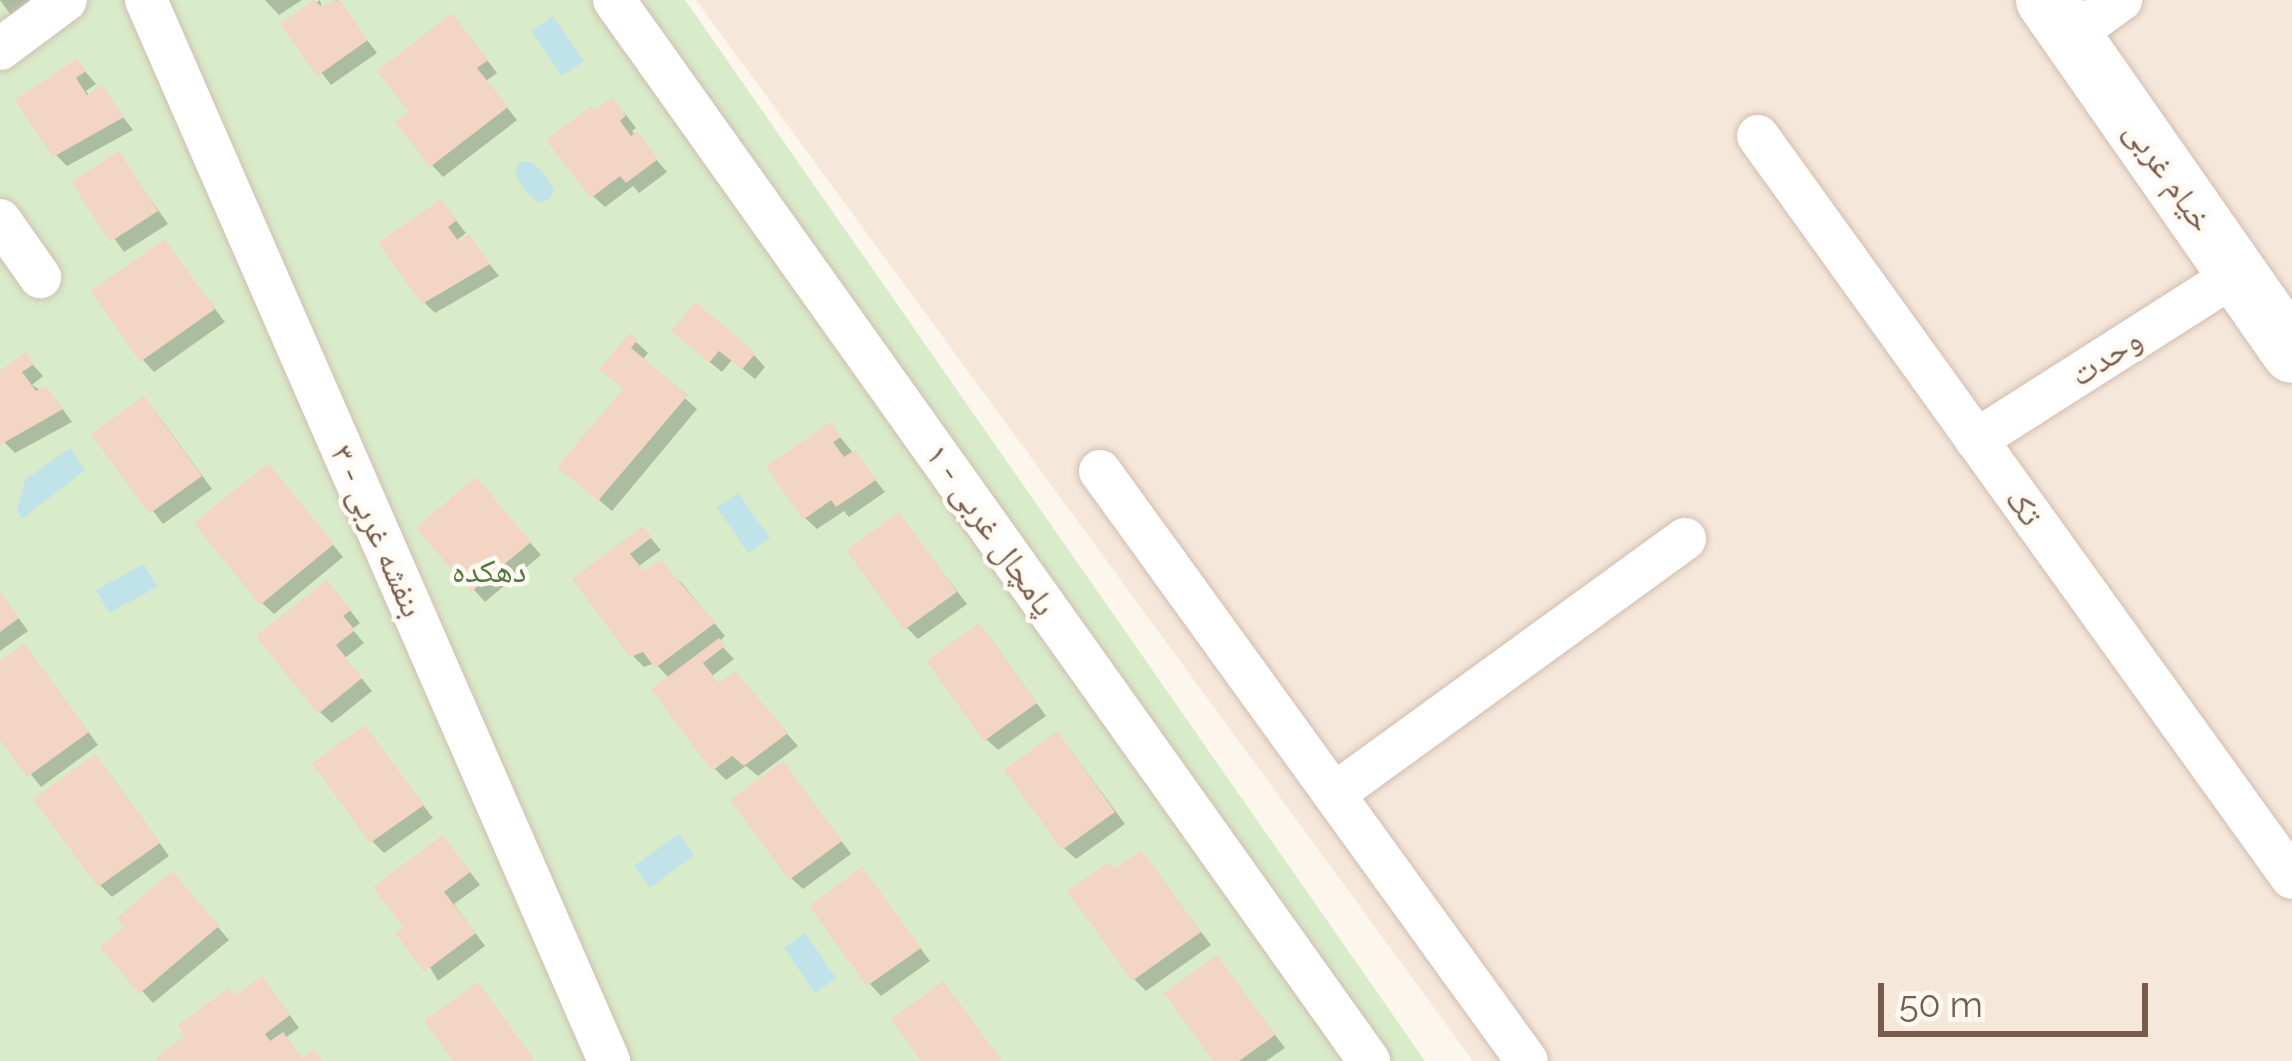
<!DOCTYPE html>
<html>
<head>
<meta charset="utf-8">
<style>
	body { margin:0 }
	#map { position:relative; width:2292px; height:1061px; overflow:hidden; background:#fdf6ec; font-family:Raleway,"Noto Naskh Arabic",sans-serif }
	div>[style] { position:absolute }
	.residential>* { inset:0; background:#f5e8da }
	.green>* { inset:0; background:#d8ecc9 }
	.water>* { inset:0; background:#bfe3e8 }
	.shadow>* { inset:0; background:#0003 }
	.building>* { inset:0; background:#f3d5c3 }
	.roads { filter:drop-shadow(0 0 3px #d1beb0) drop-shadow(0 0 3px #d1beb0) }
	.street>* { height:42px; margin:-21px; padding:0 21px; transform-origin:21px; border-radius:21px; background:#fff }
	.secondary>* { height:60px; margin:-30px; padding:0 30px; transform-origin:30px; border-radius:30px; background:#fff }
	span { translate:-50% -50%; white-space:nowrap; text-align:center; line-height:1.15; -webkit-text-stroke:9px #fffaf3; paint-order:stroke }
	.street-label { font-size:33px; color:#7a5c4d }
	.park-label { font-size:33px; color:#537a41 }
	.scale { position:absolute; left:1878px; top:983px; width:270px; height:54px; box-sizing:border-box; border:6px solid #7a5c4d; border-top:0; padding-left:15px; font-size:36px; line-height:42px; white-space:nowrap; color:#7a5c4d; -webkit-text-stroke:9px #fffaf3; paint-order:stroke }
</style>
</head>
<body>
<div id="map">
	<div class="residential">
		<i style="clip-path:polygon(696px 0,2292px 0,2292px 1061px,1473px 1061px)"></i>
	</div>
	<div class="green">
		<i style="clip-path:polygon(0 0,685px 0,1425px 1061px,0 1061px)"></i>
	</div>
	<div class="water">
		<i style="clip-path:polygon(553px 16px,584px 61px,562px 76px,531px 31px)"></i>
		<i style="clip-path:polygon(519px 162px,532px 162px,545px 175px,554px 189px,549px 200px,538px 203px,524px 190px,515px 173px)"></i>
		<i style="clip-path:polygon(70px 448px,85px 470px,22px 519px,17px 509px,25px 480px)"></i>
		<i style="clip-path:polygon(738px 493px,770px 538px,748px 553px,717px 508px)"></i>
		<i style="clip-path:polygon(144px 564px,157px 587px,109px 613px,96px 590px)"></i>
		<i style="clip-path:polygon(679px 834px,694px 855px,650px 888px,634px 866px)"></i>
		<i style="clip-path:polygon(805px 933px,836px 978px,815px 993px,784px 948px)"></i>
	</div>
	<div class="shadow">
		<i style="clip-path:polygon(0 0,35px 0,14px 19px)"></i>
		<i style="clip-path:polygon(265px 0,302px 0,279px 15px)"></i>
		<i style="clip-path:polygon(320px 0,322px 9px,337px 0,377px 53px,331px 85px,285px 25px)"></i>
		<i style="clip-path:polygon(463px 29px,497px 73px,486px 81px,517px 120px,443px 177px,432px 165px,413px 112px)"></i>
		<i style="clip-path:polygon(77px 62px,96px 84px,86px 91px,90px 97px,102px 89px,133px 130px,67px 166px,56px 155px)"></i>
		<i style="clip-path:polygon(624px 112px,636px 128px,632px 131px,667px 172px,639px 193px,633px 186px,605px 207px,593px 196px,595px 114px)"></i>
		<i style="clip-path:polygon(119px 155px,168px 224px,124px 252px,75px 183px)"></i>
		<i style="clip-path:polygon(441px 202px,466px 233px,457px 240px,461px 244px,469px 238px,499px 276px,435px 313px,424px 302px)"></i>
		<i style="clip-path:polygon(165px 243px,225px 322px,154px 372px,143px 360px)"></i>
		<i style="clip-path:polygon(631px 337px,648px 353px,642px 360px,697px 409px,612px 511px,573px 478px,626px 390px)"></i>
		<i style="clip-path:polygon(686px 343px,754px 355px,765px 367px,755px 379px,732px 360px,722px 372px)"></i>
		<i style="clip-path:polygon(25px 356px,43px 376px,32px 385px,56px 400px,72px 422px,15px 453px,0 438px,0 371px)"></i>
		<i style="clip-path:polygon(155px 411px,212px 489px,163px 524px,95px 435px)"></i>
		<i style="clip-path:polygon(831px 426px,885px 492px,849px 517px,844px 511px,817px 529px,805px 518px)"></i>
		<i style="clip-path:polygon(279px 479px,343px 557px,274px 614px,262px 603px)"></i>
		<i style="clip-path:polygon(487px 493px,541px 555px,485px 602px,420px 529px)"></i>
		<i style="clip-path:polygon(899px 516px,967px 604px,918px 639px,907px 628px)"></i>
		<i style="clip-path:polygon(643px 529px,661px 550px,639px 566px,645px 574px,680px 581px,725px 636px,718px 642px,734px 659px,712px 676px,720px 686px,746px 687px,798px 746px,758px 776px,746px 766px,726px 780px,715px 769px,670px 679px,655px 663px,644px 667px,632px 655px,576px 580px)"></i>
		<i style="clip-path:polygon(0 593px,28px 631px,0 651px)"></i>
		<i style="clip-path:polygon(338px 595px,360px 623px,352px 629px,364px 643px,345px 658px,372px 691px,332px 723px,320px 712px)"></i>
		<i style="clip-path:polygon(990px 638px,1046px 716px,998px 750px,986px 739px)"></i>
		<i style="clip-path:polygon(35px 659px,98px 745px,41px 787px,0 735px,0 665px)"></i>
		<i style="clip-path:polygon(365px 729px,433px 818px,384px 853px,372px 841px)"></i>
		<i style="clip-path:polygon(1068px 747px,1125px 824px,1076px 859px,1064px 848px)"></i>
		<i style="clip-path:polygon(106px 769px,169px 856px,112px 897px,100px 885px)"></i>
		<i style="clip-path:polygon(794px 777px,851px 854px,803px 889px,791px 878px)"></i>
		<i style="clip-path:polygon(454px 851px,480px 885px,454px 904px,485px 946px,438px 981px,407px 928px)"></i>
		<i style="clip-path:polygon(1142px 854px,1211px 945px,1146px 991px,1134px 979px,1115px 872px)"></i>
		<i style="clip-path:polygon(862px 871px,930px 961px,881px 996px,870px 984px)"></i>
		<i style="clip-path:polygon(183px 886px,229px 940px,153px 1003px,104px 948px)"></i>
		<i style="clip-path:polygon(1217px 959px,1285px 1048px,1266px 1061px,1217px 1061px)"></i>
		<i style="clip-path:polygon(273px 992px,299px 1028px,285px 1038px,304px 1061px,321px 1061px,163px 1061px,236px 999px)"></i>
	</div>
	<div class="building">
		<i style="clip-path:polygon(314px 0,321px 6px,340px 0,368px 40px,317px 76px,280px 24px)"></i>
		<i style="clip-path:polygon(452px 13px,488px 60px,477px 68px,508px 107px,430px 167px,395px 122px,409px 112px,377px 71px)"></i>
		<i style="clip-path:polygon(78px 58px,86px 71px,76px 78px,87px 95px,102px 85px,124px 117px,53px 157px,15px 100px)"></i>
		<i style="clip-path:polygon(612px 97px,626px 115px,620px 121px,631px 136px,637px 131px,658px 159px,626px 183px,620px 176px,591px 198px,546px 140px,591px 106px,595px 111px)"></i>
		<i style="clip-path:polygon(119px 151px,158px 211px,110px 242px,71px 182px)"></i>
		<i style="clip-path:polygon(441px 199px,457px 220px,448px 227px,459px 242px,469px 234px,490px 264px,422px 304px,378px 243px)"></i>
		<i style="clip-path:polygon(165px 239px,215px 309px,140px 362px,91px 291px)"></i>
		<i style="clip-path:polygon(695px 302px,756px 353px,742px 369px,719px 351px,709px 363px,671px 331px)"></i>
		<i style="clip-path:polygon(630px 333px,638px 340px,631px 348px,688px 395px,598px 501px,557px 467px,623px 389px,599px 369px)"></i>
		<i style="clip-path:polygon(26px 352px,34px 364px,22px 372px,36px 391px,45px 385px,63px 409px,0 445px,0 371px)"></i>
		<i style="clip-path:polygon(144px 396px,202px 476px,149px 514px,91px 434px)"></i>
		<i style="clip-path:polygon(831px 422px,841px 437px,833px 442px,844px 457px,855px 450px,876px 480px,836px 507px,831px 500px,803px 520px,766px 466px)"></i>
		<i style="clip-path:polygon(268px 463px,334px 544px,260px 605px,194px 523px)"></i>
		<i style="clip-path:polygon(476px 477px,531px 542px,471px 592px,416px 528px)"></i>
		<i style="clip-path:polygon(899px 512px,957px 592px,904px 630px,846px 550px)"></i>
		<i style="clip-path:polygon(643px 526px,652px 537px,630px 554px,644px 571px,660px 559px,715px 623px,655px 668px,643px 652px,630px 657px,572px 579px)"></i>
		<i style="clip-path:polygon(327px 580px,351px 610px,343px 616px,355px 630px,336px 645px,362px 678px,318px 714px,256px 636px)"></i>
		<i style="clip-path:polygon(0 592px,19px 618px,0 632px)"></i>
		<i style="clip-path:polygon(979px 623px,1037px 703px,984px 741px,926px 661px)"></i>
		<i style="clip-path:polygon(719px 638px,725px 646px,703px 663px,719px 683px,735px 671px,788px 733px,744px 766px,732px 756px,712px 771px,651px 689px)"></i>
		<i style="clip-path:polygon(24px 643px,89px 732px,27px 777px,0 740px,0 661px)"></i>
		<i style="clip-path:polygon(365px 725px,424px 805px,370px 843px,312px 763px)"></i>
		<i style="clip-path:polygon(1057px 731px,1115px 812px,1062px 850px,1004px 770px)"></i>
		<i style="clip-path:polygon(95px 754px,160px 843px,98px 887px,33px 799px)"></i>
		<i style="clip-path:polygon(783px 761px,842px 841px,789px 880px,730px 800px)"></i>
		<i style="clip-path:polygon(443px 835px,470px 872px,444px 892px,476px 933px,424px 972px,395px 933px,403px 927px,373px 887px)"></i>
		<i style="clip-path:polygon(1142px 850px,1201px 932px,1132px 981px,1067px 891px,1109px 862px,1114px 869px)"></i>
		<i style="clip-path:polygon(862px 867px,921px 948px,867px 986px,809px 906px)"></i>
		<i style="clip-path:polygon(172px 871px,219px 926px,139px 994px,100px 947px,124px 927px,117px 918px)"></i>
		<i style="clip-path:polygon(1217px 955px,1275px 1035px,1239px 1061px,1213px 1061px,1164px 993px)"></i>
		<i style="clip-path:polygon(262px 976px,290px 1015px,265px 1034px,270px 1041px,283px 1032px,302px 1058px,314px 1050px,323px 1061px,159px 1061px,156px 1057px,185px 1036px,178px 1025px,229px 988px,235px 996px)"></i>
		<i style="clip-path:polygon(943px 981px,1002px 1061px,921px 1061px,891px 1019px)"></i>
		<i style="clip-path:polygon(478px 982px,535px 1061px,453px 1061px,424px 1021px)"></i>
	</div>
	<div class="roads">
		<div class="street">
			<i style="left:146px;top:0;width:1158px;rotate:66.42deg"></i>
			<i style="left:614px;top:0;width:1302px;rotate:54.56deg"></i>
			<i style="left:2071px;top:36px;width:62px;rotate:-35.8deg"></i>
			<i style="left:0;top:49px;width:82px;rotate:-36.6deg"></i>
			<i style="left:1758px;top:136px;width:914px;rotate:54.26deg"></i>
			<i style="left:0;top:220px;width:70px;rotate:54.9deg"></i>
			<i style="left:1976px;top:440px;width:309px;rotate:-32.5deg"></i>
			<i style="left:1100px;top:471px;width:728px;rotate:54.11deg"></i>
			<i style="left:1334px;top:794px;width:434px;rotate:-36deg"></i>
		</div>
		<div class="secondary">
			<i style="left:2046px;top:0;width:430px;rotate:55.1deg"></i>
		</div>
	</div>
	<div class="street-label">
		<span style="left:2169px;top:176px;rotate:55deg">خیام غربی</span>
		<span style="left:2106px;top:357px;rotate:-33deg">وحدت</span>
		<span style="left:2024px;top:507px;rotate:54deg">تک</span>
		<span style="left:991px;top:530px;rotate:55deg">پامچال غربی - ۱</span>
		<span style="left:377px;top:531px;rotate:66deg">بنفشه غربی - ۳</span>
	</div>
	<div class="park-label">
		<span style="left:489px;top:571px">دهکده</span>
	</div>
	<div class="scale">50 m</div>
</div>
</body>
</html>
